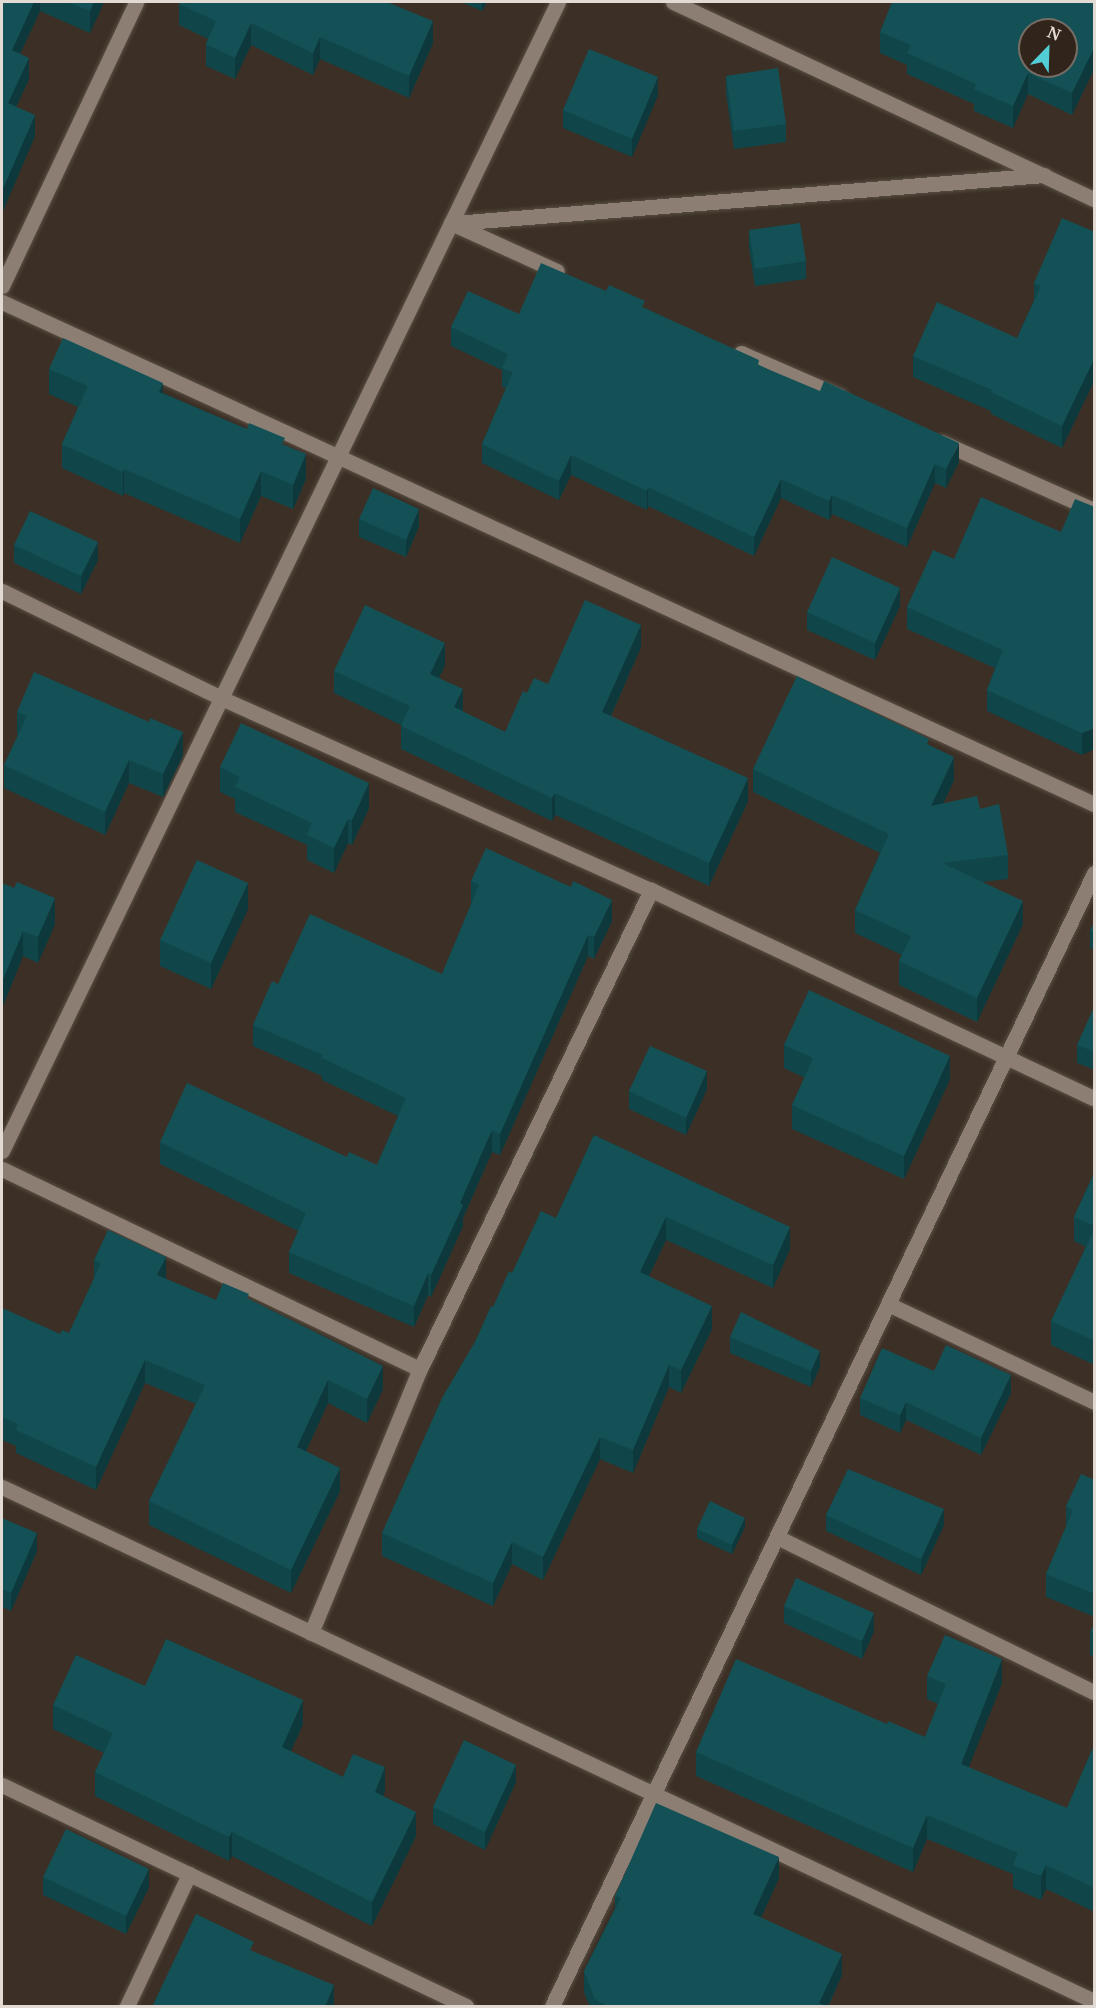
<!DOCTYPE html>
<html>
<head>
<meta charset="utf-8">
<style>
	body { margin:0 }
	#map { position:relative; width:1096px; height:2008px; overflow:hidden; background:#3c2f25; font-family:"Noto Serif",serif }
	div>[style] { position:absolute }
	.roads { filter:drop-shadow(0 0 2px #584e44) drop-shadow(0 0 2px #584e44) }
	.minor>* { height:15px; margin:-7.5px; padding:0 7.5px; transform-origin:7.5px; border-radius:7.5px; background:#8d7e73 }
	.wall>* { inset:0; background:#10464a }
	.shaded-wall>* { inset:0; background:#0d393c }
	.building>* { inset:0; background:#135156 }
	span { translate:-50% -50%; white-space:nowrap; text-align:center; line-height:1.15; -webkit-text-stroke:4.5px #31251b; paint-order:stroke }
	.frame { position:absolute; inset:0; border:3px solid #e2dad3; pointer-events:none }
	.north { position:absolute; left:1018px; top:18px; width:60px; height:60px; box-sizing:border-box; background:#31251b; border:2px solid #786d65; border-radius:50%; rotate:23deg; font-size:16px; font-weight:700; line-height:24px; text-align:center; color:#e2dad3 }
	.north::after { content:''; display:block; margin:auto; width:21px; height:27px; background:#52ccd5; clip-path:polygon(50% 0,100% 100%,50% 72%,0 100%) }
</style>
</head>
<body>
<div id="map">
	<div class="roads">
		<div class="minor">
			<i style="left:673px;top:2px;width:465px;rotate:25.1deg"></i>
			<i style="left:451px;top:223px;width:116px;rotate:24.4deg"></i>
			<i style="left:454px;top:223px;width:592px;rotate:-4.65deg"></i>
			<i style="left:2px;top:286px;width:314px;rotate:-64.7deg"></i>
			<i style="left:2px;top:302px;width:1202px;rotate:24.69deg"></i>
			<i style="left:741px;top:353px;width:108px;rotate:23.5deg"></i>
			<i style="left:941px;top:442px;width:167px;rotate:24deg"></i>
			<i style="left:2px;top:591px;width:244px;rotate:26deg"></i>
			<i style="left:221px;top:698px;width:471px;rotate:24.1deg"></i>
			<i style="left:651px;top:890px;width:489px;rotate:25.2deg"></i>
			<i style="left:2px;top:1151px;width:1276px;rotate:-64.18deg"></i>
			<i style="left:2px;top:1169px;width:463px;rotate:25.6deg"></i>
			<i style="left:888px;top:1304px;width:228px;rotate:25.4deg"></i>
			<i style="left:2px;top:1487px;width:1207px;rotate:25.21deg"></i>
			<i style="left:777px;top:1537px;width:353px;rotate:26.1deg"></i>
			<i style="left:311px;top:1633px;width:286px;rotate:-67.6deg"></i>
			<i style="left:420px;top:1369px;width:532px;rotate:-64.25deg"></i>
			<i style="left:2px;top:1785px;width:514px;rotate:25.47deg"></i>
			<i style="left:127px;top:2006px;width:146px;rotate:-64.8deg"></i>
			<i style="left:552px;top:2006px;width:1256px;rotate:-64.43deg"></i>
		</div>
	</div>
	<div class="wall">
		<i style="clip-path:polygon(2px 2px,104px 2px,90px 33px,40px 11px,20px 54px,29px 79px,16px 107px,35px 136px,2px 213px)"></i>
		<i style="clip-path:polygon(461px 2px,487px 2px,482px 11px)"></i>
		<i style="clip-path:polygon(1095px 2px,1095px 67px,1072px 115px,1028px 94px,1013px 128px,974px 111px,974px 104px,907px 74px,907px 65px,880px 53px,880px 32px)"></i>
		<i style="clip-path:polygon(179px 4px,433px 43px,409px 98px,320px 59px,313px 75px,251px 45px,235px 79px,206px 66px,206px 44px,208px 39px,179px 25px)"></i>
		<i style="clip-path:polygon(726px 76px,786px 124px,786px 142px,734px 149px,726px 93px)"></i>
		<i style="clip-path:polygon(658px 95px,632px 157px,563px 128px,563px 110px)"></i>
		<i style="clip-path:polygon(749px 230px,806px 261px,806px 279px,755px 286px,749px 248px)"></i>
		<i style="clip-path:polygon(1095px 232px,1095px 379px,1062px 448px,991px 414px,991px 411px,913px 377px,913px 356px,1017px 338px,1034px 300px,1034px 283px)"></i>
		<i style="clip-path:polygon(645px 308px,759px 365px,959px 462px,946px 488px,935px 483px,907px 547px,832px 514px,829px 520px,781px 498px,754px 556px,648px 506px,647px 510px,571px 475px,559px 500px,482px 463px,482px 444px,506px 388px,502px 387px,502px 370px,451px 346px,451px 327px,519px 314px)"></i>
		<i style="clip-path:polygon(49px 369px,163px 393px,285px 446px,306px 479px,293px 509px,261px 496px,240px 543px,124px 493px,123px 496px,62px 468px,62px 444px,78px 407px,49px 394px)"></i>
		<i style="clip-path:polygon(1095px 507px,1082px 755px,987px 711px,987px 690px,995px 668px,907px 629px,907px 607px,954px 559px,1061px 532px)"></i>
		<i style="clip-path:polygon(359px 519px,419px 526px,406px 557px,359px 537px)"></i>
		<i style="clip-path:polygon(14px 545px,98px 560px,81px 594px,14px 563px)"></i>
		<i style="clip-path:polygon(900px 606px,875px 660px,807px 630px,807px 612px)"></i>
		<i style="clip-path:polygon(641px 647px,611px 716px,748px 801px,709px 886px,555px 815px,552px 821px,401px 749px,401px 725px,334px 693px,334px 671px,445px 665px,439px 678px,463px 712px,505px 732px,527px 693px)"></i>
		<i style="clip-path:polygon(17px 712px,183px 755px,163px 797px,129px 783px,105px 835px,4px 788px,4px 765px,18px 735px,17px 734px)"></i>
		<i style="clip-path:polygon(929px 745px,954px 780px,943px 804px,980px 809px,1008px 855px,1008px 879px,982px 882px,1023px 924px,977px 1022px,899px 985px,899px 961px,902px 955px,855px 933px,855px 910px,880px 853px,753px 792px,753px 769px)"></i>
		<i style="clip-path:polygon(220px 767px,369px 808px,352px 845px,348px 843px,334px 873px,307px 860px,307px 845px,235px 812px,235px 799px,220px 792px)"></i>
		<i style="clip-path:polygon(471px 881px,612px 921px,594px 959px,588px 956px,500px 1155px,492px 1152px,463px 1218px,463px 1226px,431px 1297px,428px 1295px,414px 1327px,289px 1273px,289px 1252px,298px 1231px,160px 1164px,160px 1142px,377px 1165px,398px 1116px,322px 1080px,322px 1076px,253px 1046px,253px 1025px,278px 984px,442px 974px,472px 903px,471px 903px)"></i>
		<i style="clip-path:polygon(2px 883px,55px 924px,38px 963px,23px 956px,2px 1008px)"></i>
		<i style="clip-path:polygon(248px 909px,211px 989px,160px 966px,160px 940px)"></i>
		<i style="clip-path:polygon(1095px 921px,1095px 950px,1090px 948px,1090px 931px)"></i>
		<i style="clip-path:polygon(1095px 1010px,1095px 1070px,1077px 1063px,1077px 1045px)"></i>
		<i style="clip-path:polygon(784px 1045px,950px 1079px,904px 1179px,792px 1129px,792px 1105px,805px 1078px,784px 1068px)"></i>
		<i style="clip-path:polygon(707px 1089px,686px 1135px,629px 1109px,629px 1091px)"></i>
		<i style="clip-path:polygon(594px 1135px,790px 1249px,773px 1288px,666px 1240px,649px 1276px,712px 1329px,681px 1393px,669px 1387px,633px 1473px,600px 1459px,543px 1580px,512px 1564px,493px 1606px,382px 1556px,382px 1533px,476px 1340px,493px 1307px,512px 1273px,556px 1218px)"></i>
		<i style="clip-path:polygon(1095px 1171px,1095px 1365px,1051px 1345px,1051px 1321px,1086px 1247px,1074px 1241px,1074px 1217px)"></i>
		<i style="clip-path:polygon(94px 1260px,166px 1279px,216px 1300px,249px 1299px,383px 1389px,367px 1423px,328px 1403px,306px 1451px,340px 1491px,291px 1593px,149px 1525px,149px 1501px,196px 1404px,145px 1383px,96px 1490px,16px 1453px,16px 1446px,2px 1440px,2px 1308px,60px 1334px,69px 1333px,94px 1278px)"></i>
		<i style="clip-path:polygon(730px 1337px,820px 1367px,811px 1387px,730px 1353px)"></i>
		<i style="clip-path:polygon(934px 1371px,1011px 1393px,981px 1455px,906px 1420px,900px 1433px,860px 1415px,860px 1398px)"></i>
		<i style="clip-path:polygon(1095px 1480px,1095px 1617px,1046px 1597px,1046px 1574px,1066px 1527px,1066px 1506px)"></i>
		<i style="clip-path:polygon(826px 1515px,944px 1525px,921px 1575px,826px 1531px)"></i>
		<i style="clip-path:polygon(2px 1518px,37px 1551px,11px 1611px,2px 1607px)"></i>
		<i style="clip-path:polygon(745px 1527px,732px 1554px,697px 1538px,697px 1529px)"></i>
		<i style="clip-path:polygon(784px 1606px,874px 1631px,862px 1659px,784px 1623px)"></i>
		<i style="clip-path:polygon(1095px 1623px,1095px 1657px,1090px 1655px,1090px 1632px)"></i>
		<i style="clip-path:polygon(927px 1676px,1002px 1683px,968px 1767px,1067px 1808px,1095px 1743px,1095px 1912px,1046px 1889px,1041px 1900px,1013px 1888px,1013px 1874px,927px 1839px,913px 1872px,696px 1776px,696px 1752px,887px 1724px,925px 1737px,938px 1704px,927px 1699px)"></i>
		<i style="clip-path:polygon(145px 1686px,303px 1724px,291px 1751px,343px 1777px,385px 1791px,383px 1796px,416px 1836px,372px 1926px,232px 1856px,229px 1861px,95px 1796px,95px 1772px,104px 1753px,53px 1729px,53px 1705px)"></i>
		<i style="clip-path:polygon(516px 1782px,485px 1850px,433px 1824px,433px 1807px)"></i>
		<i style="clip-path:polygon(43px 1877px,149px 1887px,126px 1934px,43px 1895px)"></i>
		<i style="clip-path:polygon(779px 1878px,761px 1918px,842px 1975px,828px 2007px,590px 2007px,584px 1992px,584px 1971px,615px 1908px,615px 1896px)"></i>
	</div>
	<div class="shaded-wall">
		<i style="clip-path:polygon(34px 2px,40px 2px,40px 11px,12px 71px,12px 50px)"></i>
		<i style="clip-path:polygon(94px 2px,104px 2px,90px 33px,90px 11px)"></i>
		<i style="clip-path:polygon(482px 2px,487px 2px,482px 11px)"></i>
		<i style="clip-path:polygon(433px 21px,433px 43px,409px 98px,409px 76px)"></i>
		<i style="clip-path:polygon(251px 23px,251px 45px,235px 79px,235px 58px)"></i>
		<i style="clip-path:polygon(320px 37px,320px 59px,313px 75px,313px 53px)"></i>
		<i style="clip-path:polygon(1095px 46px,1095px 67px,1072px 115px,1072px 93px)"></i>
		<i style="clip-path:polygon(29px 58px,29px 79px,8px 124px,8px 103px)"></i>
		<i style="clip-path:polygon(1028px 73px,1028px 94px,1013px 128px,1013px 106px)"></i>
		<i style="clip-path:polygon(658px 77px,658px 95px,632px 157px,632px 139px)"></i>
		<i style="clip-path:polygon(35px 115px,35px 136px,2px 213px,2px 191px)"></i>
		<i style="clip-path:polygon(1095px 357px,1095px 379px,1062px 448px,1062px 426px)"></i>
		<i style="clip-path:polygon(163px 383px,163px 408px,159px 392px)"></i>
		<i style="clip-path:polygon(959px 443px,959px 462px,946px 488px,946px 469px)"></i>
		<i style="clip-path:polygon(306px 454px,306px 479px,293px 509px,293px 485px)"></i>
		<i style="clip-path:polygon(571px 455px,571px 475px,559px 500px,559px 481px)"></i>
		<i style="clip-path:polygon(935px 464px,935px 483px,907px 547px,907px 528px)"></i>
		<i style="clip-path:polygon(124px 469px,124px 493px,123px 496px,123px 472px)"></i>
		<i style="clip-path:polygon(261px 471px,261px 496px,240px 543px,240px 519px)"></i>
		<i style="clip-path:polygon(781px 479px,781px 498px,754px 556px,754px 537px)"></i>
		<i style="clip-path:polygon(648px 487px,648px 506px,647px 510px,647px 491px)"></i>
		<i style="clip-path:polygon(832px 495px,832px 514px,829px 520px,829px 501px)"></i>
		<i style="clip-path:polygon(419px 509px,419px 526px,406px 557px,406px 540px)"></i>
		<i style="clip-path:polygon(98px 542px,98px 560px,81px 594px,81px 576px)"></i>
		<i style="clip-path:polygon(900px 588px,900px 606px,875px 660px,875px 643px)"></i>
		<i style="clip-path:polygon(641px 625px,641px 647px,602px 735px,602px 712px)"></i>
		<i style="clip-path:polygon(445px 643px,445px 665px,430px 696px,430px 674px)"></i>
		<i style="clip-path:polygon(463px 689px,463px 711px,454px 707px)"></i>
		<i style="clip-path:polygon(1095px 728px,1095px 749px,1082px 755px,1082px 733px)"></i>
		<i style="clip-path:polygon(183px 732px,183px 755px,163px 797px,163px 774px)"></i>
		<i style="clip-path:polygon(954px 757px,954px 780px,931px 830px,931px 806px)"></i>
		<i style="clip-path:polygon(129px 760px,129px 783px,105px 835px,105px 812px)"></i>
		<i style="clip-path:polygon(748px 778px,748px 801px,709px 886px,709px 863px)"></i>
		<i style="clip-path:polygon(369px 783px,369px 808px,352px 845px,352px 820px)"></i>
		<i style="clip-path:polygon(555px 793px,555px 815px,552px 821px,552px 798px)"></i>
		<i style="clip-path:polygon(348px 819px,348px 843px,334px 873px,334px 848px)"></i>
		<i style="clip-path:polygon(248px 883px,248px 909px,211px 989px,211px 963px)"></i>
		<i style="clip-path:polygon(55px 898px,55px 924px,38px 963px,38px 937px)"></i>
		<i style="clip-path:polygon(612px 900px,612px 921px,594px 959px,594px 937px)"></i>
		<i style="clip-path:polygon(1023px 901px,1023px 924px,977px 1022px,977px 998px)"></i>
		<i style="clip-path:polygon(23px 931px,23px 956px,2px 1008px,2px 982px)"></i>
		<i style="clip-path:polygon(588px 935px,588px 956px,500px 1155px,500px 1134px)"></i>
		<i style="clip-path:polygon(950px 1056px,950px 1079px,904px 1179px,904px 1156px)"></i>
		<i style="clip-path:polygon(707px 1071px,707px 1089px,686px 1135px,686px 1118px)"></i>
		<i style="clip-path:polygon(492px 1130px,492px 1152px,463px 1218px,463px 1226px,431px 1297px,431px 1275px,460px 1203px)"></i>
		<i style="clip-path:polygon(666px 1217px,666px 1240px,640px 1294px,640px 1272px)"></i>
		<i style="clip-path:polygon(790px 1227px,790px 1249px,773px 1288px,773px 1265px)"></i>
		<i style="clip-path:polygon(166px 1257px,166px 1280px,157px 1275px)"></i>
		<i style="clip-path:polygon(428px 1273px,428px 1295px,414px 1327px,414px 1306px)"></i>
		<i style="clip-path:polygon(712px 1306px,712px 1329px,681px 1393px,681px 1370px)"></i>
		<i style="clip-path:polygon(820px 1351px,820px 1367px,811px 1387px,811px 1371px)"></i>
		<i style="clip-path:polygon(145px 1360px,145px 1383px,96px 1490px,96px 1467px)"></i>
		<i style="clip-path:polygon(669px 1365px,669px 1387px,633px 1473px,633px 1450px)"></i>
		<i style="clip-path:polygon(383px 1366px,383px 1389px,367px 1423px,367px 1399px)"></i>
		<i style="clip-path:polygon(1011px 1375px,1011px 1393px,981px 1455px,981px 1438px)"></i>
		<i style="clip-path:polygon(328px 1380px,328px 1403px,297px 1470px,297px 1447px)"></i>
		<i style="clip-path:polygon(906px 1402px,906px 1420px,900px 1433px,900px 1415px)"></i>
		<i style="clip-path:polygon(600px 1437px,600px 1459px,543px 1580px,543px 1557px)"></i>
		<i style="clip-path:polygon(340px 1468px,340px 1491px,291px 1593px,291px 1570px)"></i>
		<i style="clip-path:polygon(944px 1509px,944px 1525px,921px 1575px,921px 1559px)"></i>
		<i style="clip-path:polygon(745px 1518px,745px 1527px,732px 1554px,732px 1545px)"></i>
		<i style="clip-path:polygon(37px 1533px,37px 1551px,11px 1611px,11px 1593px)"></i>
		<i style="clip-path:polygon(512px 1542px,512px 1564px,493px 1606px,493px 1583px)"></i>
		<i style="clip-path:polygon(874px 1613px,874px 1631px,862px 1659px,862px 1641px)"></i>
		<i style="clip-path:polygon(1002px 1659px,1002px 1683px,961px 1787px,961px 1764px)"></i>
		<i style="clip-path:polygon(303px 1700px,303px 1724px,282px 1771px,282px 1747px)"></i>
		<i style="clip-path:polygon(516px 1765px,516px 1782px,485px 1850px,485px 1832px)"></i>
		<i style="clip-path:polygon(385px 1767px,385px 1791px,375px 1816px,375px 1792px)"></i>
		<i style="clip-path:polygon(416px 1812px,416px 1836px,372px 1926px,372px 1902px)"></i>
		<i style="clip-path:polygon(927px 1815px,927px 1839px,913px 1872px,913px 1848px)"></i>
		<i style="clip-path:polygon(232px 1832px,232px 1856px,229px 1861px,229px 1837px)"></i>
		<i style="clip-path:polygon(779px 1857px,779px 1878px,753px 1935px,753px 1914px)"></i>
		<i style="clip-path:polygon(1046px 1865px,1046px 1889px,1041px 1900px,1041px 1876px)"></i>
		<i style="clip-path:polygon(149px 1869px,149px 1887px,126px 1934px,126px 1916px)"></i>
		<i style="clip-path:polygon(842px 1954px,842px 1975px,827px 2007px,819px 2003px)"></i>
		<i style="clip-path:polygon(334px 1985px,334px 2007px,325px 2007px)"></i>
	</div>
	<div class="building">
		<i style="clip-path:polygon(2px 2px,34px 2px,12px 50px,29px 58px,8px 103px,35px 115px,2px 191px)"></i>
		<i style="clip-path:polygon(67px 2px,94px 2px,90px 11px)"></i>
		<i style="clip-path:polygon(180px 2px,387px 2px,433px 21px,409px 76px,320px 37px,313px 53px,251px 23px,235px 58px,206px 44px,216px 21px,179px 4px)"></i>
		<i style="clip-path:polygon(evenodd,892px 2px,1095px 2px,1095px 46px,1072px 93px,1028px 73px,1013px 106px,974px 89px,976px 84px,907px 53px,911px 45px,880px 32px,892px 2px,1030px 30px,1066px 30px,1066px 66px,1030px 66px,1030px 30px)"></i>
		<i style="clip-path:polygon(589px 49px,658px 77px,632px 139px,563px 110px)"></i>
		<i style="clip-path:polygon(778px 68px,786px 124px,734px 131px,726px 76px)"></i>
		<i style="clip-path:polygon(1062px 218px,1095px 232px,1095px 357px,1062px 426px,991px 392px,992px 390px,913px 356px,937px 302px,1017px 338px,1041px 286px,1034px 283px)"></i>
		<i style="clip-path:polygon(800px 223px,806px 261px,755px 269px,749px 230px)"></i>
		<i style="clip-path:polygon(541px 263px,606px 291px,609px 285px,645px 301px,642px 307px,759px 360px,758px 365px,820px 391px,824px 381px,959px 443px,946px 469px,935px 464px,907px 528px,832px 495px,829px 501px,781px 479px,754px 537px,648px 487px,647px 491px,571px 455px,559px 481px,482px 444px,513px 372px,502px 368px,508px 354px,451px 327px,468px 291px,519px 314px)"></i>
		<i style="clip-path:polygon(63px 338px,163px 383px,159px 392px,247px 429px,249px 423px,285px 438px,282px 444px,306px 454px,293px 485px,261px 471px,240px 519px,124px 469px,123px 472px,62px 444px,88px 386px,49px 369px)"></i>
		<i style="clip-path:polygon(373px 488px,419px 509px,406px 540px,359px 519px)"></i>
		<i style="clip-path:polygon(981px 497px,1061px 532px,1075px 499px,1095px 507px,1095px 728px,1082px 733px,987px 690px,1003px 650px,907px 607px,933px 550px,954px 559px)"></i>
		<i style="clip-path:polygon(30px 511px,98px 542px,81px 576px,14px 545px)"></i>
		<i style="clip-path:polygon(832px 557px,900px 588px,875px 643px,807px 612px)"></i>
		<i style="clip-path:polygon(585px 600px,641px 625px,602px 712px,748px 778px,709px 863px,555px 793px,552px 798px,401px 726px,410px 706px,334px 671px,365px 605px,445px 643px,430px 674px,463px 689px,454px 707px,505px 732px,523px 691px,527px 693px,534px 678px,548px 684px)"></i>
		<i style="clip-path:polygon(34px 672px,149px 722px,150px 718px,183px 732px,163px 774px,129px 760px,105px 812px,4px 765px,27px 716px,17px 712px)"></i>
		<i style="clip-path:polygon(797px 676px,929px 739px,927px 744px,954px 757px,931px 806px,977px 796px,980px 809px,999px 804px,1008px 855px,942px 863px,1023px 901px,977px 998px,899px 961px,911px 936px,855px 910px,889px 834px,753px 769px)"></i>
		<i style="clip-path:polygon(241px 723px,369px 783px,352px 820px,348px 819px,334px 848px,307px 835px,312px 823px,235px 787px,240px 777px,220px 767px)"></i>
		<i style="clip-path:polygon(486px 848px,571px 887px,573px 881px,612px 900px,594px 937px,588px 935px,500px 1134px,492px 1130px,460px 1203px,463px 1205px,431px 1275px,428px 1273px,414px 1306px,289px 1252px,306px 1213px,160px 1142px,187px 1083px,347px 1157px,349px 1152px,377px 1165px,406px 1098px,322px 1058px,323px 1055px,253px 1025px,272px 981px,278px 984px,310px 914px,442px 974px,479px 885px,471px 881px)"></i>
		<i style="clip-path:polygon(197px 860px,248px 883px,211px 963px,160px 940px)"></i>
		<i style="clip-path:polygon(17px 882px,55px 898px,38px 937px,23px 931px,2px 982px,2px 883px,14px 888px)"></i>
		<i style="clip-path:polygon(1095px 921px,1095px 934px,1090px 931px)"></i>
		<i style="clip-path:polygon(809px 990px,950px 1056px,904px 1156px,792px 1105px,813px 1058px,784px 1045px)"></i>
		<i style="clip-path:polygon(1093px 1009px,1095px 1010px,1095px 1052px,1077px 1045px)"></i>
		<i style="clip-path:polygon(650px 1046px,707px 1071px,686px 1118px,629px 1091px)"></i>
		<i style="clip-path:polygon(594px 1135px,790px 1227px,773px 1265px,666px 1217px,640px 1272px,712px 1306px,681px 1370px,669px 1365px,633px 1450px,600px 1437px,543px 1557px,512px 1542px,493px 1583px,382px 1533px,442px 1398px,476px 1340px,491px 1306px,493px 1307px,509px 1271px,512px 1273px,541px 1211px,556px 1218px)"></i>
		<i style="clip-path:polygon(1095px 1171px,1095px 1226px,1074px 1217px)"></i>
		<i style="clip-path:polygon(1095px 1228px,1095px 1341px,1051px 1321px)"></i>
		<i style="clip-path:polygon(108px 1230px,166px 1257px,157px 1275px,216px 1300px,223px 1283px,249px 1294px,247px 1298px,383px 1366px,367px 1399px,328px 1380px,297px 1447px,340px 1468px,291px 1570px,149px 1501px,205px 1385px,145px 1360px,96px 1467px,16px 1430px,18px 1424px,2px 1417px,2px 1308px,60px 1334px,62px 1330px,69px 1333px,101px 1263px,94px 1260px)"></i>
		<i style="clip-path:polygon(741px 1312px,820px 1351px,811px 1371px,730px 1337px)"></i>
		<i style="clip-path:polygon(946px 1345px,1011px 1375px,981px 1438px,906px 1402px,900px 1415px,860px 1398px,882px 1348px,934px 1371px)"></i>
		<i style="clip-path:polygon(848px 1469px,944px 1509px,921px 1559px,826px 1515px)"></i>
		<i style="clip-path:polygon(1081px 1474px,1095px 1480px,1095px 1594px,1046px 1574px,1073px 1510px,1066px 1506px)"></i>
		<i style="clip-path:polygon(710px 1501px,745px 1518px,732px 1545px,697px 1529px)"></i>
		<i style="clip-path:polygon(2px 1518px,37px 1533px,11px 1593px,2px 1589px)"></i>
		<i style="clip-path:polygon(796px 1578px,874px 1613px,862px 1641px,784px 1606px)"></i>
		<i style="clip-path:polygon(1095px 1623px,1095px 1634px,1090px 1632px)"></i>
		<i style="clip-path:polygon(945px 1635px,1002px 1659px,961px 1764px,1067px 1808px,1095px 1743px,1095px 1888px,1046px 1865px,1041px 1876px,1013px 1865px,1018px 1853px,927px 1815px,913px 1848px,696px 1752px,736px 1659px,887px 1724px,888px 1721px,925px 1737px,946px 1684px,927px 1676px)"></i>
		<i style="clip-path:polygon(166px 1639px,303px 1700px,282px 1747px,343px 1777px,353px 1754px,385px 1767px,375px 1792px,416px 1812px,372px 1902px,232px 1832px,229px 1837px,95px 1772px,113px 1733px,53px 1705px,76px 1655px,145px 1686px)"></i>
		<i style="clip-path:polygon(464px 1740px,516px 1765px,485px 1832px,433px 1807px)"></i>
		<i style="clip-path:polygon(656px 1803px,779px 1857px,753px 1914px,842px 1954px,819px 2003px,828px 2007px,609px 2007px,595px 1999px,584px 1971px,621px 1898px,615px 1896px)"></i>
		<i style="clip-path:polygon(66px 1829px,149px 1869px,126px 1916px,43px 1877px)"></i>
		<i style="clip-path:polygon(196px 1914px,254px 1942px,250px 1950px,334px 1985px,325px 2007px,152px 2007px)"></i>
	</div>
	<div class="frame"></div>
	<div class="north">N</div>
</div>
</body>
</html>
